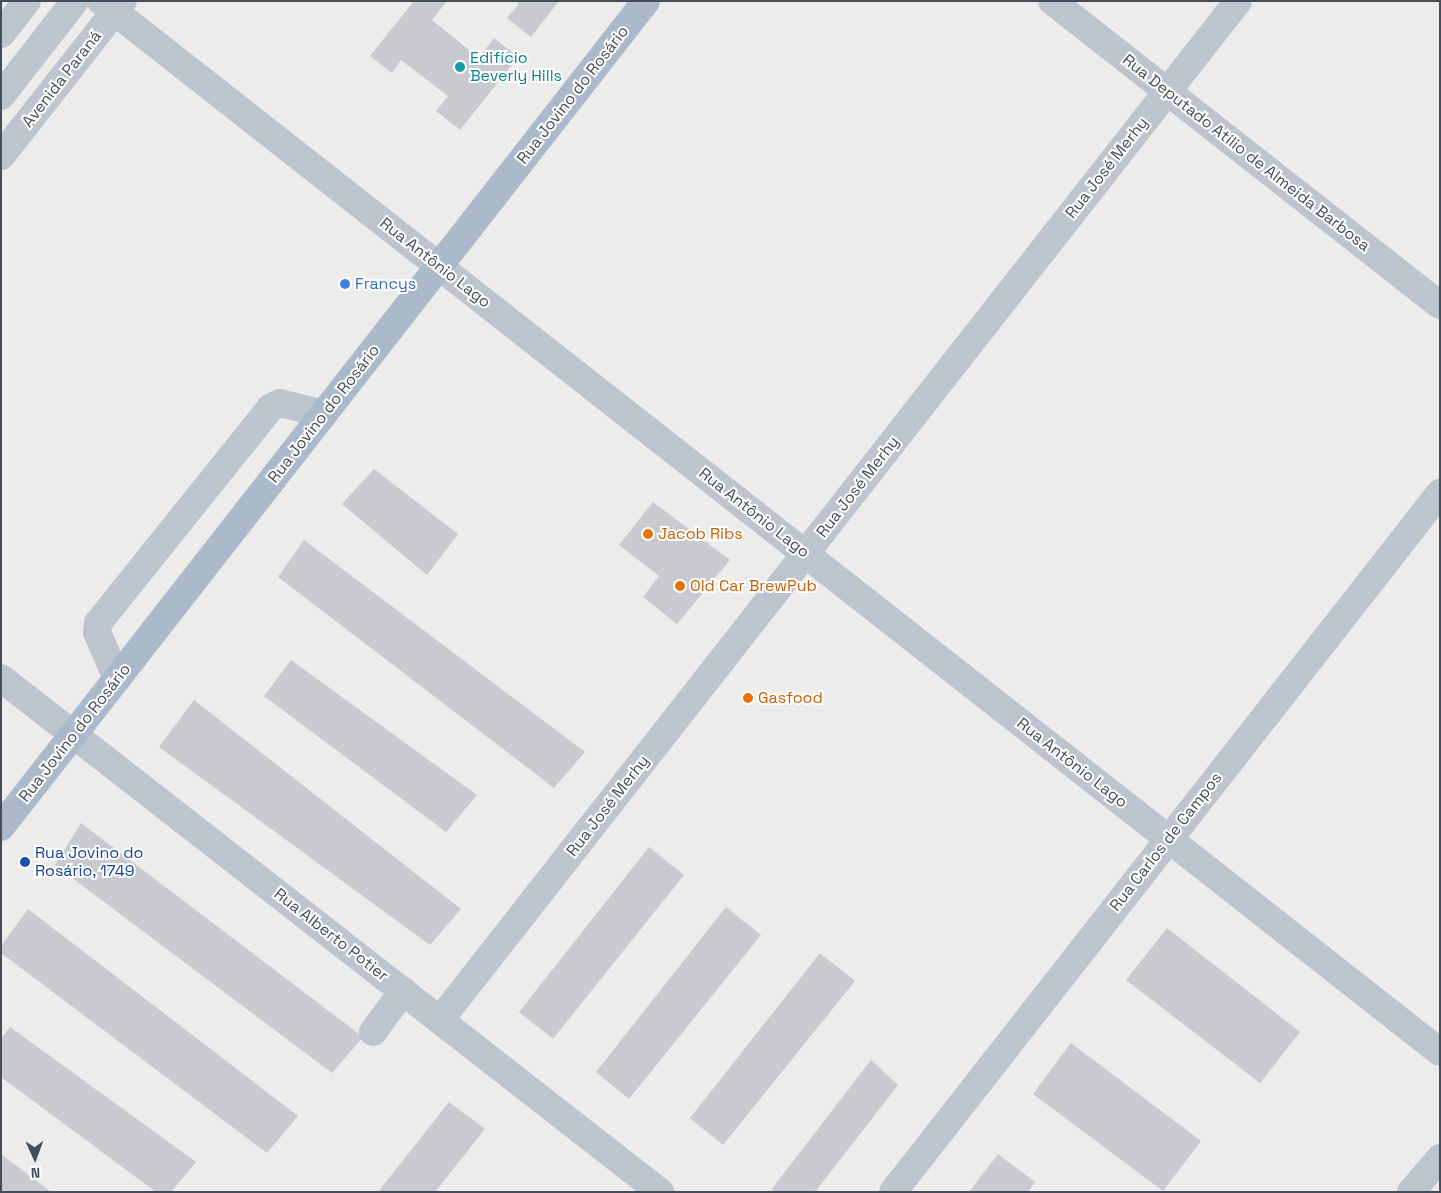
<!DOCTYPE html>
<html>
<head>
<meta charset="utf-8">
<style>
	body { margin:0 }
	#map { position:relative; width:1441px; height:1193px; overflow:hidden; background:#eeebeb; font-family:"Space Grotesk",sans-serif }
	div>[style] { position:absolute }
	.building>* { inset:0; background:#c8cad0 }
	.minor>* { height:28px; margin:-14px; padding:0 14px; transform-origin:14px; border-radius:14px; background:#bcc5ce }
	.major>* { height:28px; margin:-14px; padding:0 14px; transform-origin:14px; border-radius:14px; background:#abbaca }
	.dots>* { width:14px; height:14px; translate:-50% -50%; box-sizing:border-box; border:2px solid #fff; border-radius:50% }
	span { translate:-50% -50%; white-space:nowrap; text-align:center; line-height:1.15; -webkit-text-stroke:4px #fff; paint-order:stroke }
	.culture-label { font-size:16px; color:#0d838f }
	.left { translate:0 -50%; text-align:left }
	.street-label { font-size:16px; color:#444e58 }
	.shop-label { font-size:16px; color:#366cbe }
	.food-label { font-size:16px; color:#c56008 }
	.transit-label { font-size:16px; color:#164399 }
	.frame { position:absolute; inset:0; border:2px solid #444e58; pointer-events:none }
	.north { position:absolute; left:10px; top:1133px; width:50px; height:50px; -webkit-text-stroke:4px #fff; paint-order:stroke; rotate:178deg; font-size:14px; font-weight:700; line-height:20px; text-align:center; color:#444e58 }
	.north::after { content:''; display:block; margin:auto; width:18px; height:22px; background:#444e58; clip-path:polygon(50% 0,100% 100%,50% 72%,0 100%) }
</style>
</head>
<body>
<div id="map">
	<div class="building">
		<i style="clip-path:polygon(414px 1px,446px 2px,432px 20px,479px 58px,494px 38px,518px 57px,460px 130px,436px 111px,448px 96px,401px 60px,392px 73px,370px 56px)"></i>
		<i style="clip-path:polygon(516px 1px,559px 1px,531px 37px,507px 18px,519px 4px)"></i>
		<i style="clip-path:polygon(374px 469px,458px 534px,427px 575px,342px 504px)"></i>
		<i style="clip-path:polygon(653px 502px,730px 560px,677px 624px,643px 597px,659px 576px,619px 545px)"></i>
		<i style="clip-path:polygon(304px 540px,585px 752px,554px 788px,278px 577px)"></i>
		<i style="clip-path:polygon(291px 660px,477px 795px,446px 832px,264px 696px)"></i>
		<i style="clip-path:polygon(194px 700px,461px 909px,430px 945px,159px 747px)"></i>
		<i style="clip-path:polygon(81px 823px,363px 1037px,332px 1073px,55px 865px)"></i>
		<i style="clip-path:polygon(649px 847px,684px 875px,553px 1039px,519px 1012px)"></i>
		<i style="clip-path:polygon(726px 907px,761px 935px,629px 1099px,596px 1072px)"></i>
		<i style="clip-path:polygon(28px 909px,298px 1116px,267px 1153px,1px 953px,1px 946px)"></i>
		<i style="clip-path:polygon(1167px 928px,1300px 1032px,1260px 1083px,1126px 980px)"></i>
		<i style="clip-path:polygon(820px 953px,855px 981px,723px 1145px,690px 1118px)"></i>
		<i style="clip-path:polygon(10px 1027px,196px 1162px,171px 1192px,156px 1192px,1px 1077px,1px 1039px)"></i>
		<i style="clip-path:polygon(1071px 1043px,1201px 1141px,1163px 1191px,1033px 1094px)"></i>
		<i style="clip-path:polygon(871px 1060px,898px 1085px,815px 1192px,774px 1192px,771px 1190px)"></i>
		<i style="clip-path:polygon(449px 1102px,485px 1129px,435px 1192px,378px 1192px)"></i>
		<i style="clip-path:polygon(1px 1154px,51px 1192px,1px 1192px)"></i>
		<i style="clip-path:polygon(998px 1154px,1035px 1182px,1028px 1192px,969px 1192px)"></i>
	</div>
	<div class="minor">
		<i style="left:101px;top:1px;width:1702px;rotate:38.13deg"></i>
		<i style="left:1052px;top:1px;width:493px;rotate:38.1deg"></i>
		<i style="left:1px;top:34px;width:42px;rotate:-51.8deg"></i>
		<i style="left:1px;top:96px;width:120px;rotate:-52.1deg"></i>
		<i style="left:1px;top:156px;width:197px;rotate:-51.8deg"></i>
		<i style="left:1px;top:678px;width:836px;rotate:37.95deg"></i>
		<i style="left:117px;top:679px;width:51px;rotate:-113.1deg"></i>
		<i style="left:97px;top:632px;width:9px;rotate:-84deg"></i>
		<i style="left:98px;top:623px;width:275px;rotate:-51.3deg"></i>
		<i style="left:270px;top:408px;width:11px;rotate:-27deg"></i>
		<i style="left:280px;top:403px;width:45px;rotate:14deg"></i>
		<i style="left:440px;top:1020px;width:1294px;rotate:-51.93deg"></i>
		<i style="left:373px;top:1032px;width:51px;rotate:-53.8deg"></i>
		<i style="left:893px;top:1192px;width:888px;rotate:-51.96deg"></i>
		<i style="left:1411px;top:1192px;width:45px;rotate:-49.5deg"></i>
	</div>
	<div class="major">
		<i style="left:1px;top:827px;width:1048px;rotate:-52.01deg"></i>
	</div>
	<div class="dots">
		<i style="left:460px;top:67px;background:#0f9aa8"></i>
		<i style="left:345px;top:284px;background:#3f7fe0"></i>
		<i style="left:648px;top:534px;background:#e8710a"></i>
		<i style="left:680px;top:586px;background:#e8710a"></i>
		<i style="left:748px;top:698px;background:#e8710a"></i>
		<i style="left:25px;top:862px;background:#1a4fb4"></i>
	</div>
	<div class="culture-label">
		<span class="left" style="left:470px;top:67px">Edifício<br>Beverly Hills</span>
	</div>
	<div class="street-label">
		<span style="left:62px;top:79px;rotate:-52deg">Avenida Paraná</span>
		<span style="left:573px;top:95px;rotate:-52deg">Rua Jovino do Rosário</span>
		<span style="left:1246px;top:153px;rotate:38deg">Rua Deputado Atílio de Almeida Barbosa</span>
		<span style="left:1107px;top:168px;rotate:-52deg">Rua José Merhy</span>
		<span style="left:435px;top:263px;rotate:38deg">Rua Antônio Lago</span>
		<span style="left:324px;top:414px;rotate:-52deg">Rua Jovino do Rosário</span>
		<span style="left:858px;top:487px;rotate:-52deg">Rua José Merhy</span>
		<span style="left:754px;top:513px;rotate:38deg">Rua Antônio Lago</span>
		<span style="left:75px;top:733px;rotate:-52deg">Rua Jovino do Rosário</span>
		<span style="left:1072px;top:763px;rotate:38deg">Rua Antônio Lago</span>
		<span style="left:608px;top:806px;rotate:-52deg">Rua José Merhy</span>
		<span style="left:1166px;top:842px;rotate:-52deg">Rua Carlos de Campos</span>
		<span style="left:331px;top:935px;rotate:38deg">Rua Alberto Potier</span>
	</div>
	<div class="shop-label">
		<span class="left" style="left:355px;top:284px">Francys</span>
	</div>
	<div class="food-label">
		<span class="left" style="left:658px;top:534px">Jacob Ribs</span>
		<span class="left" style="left:690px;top:586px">Old Car BrewPub</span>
		<span class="left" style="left:758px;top:698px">Gasfood</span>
	</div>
	<div class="transit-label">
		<span class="left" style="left:35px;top:862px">Rua Jovino do<br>Rosário, 1749</span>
	</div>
	<div class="frame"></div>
	<div class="north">N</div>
</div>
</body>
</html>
